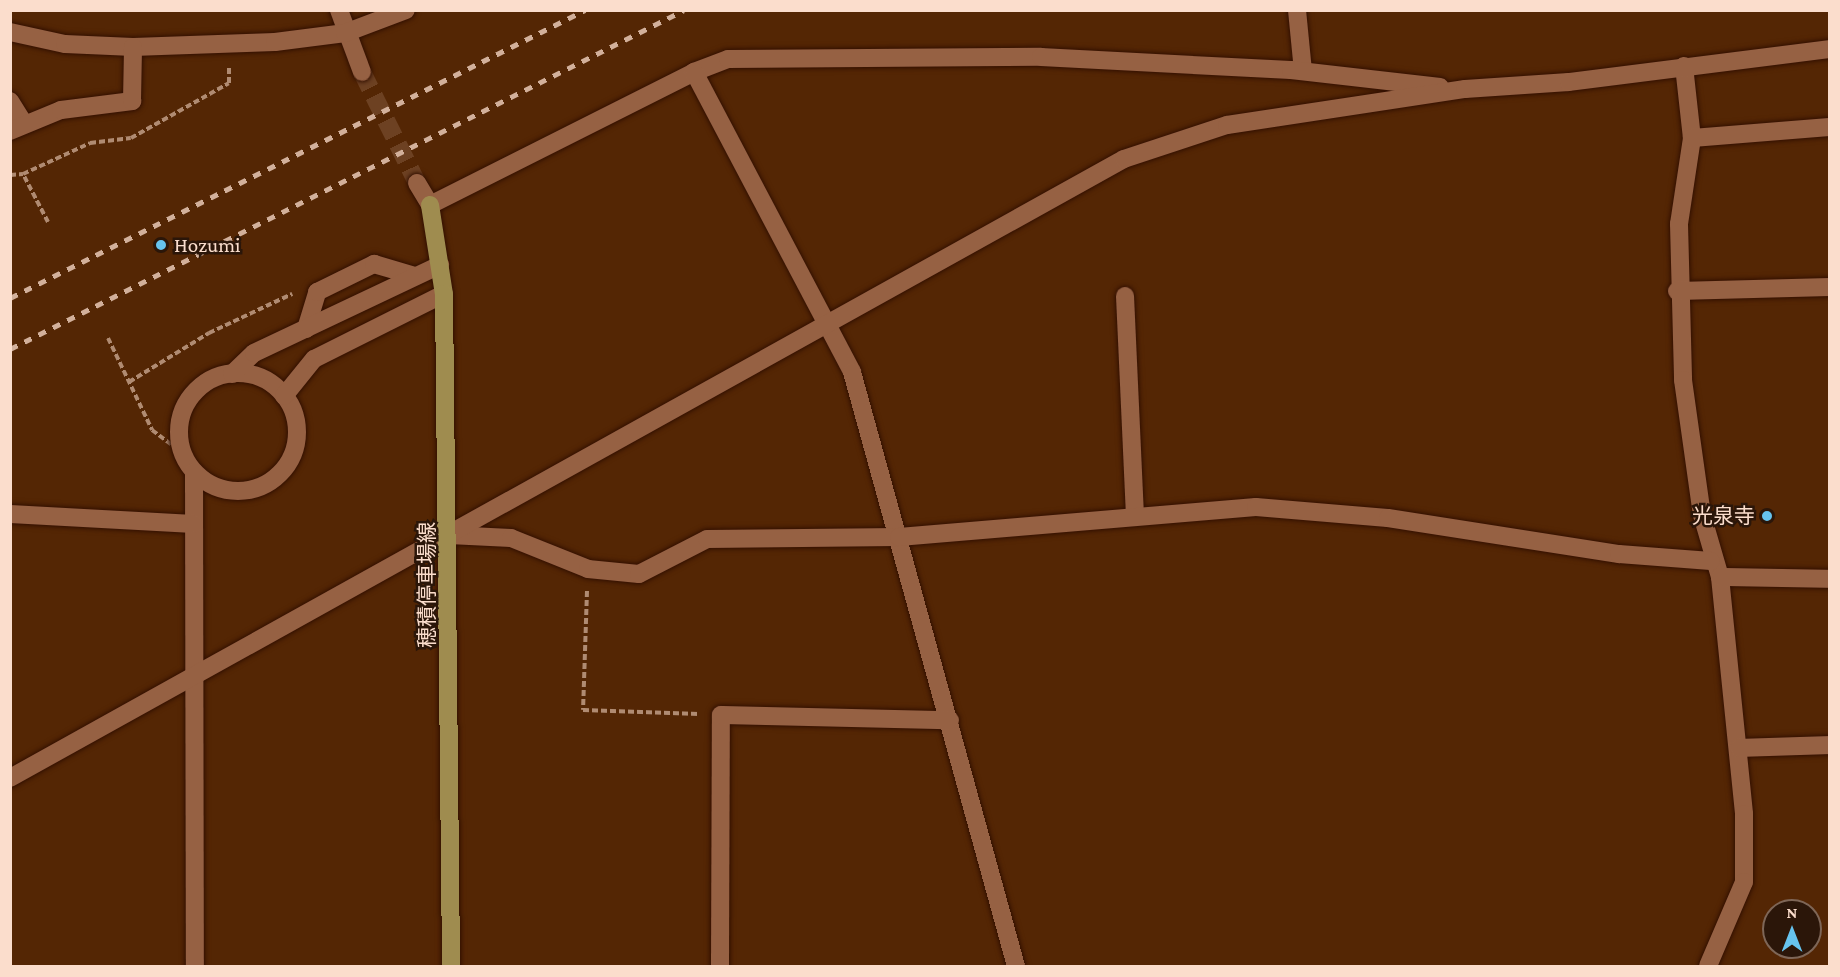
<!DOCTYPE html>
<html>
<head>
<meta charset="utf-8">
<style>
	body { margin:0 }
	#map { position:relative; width:1840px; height:977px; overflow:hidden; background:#542604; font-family:"Crimson Pro","Noto Sans JP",serif }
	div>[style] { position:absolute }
	.minor-tunnel>* { height:18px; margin-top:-9px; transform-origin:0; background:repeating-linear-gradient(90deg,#6d4122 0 18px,transparent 0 27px) }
	.path>* { height:4px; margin-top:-2px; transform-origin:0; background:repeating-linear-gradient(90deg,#b08b72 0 6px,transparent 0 9px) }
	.roads { filter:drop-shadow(0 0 2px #331000) drop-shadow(0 0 2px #331000) }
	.minor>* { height:18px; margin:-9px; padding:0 9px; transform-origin:9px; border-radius:9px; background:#966143 }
	.minor>.ring { margin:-9px; padding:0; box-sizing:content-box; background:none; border:18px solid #966143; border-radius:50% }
	.major>* { height:18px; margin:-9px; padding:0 9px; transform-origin:9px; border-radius:9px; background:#9f8c4f }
	.rail>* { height:4.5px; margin-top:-2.25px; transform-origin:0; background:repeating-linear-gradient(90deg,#d2b09b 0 8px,transparent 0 16px) }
	.dots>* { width:16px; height:16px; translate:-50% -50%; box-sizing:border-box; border:3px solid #2b1609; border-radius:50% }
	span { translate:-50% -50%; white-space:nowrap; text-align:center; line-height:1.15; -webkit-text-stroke:5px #2b1609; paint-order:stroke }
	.poi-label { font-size:21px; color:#fbddcc }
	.left { translate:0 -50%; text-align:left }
	.right { translate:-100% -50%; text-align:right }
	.street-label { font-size:21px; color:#fbddcc }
	.frame { position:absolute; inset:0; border:12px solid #fbddcc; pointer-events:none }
	.north { position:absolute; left:1762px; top:899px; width:60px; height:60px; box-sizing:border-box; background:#2b1609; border:2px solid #7e6657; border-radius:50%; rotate:0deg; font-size:16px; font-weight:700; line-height:24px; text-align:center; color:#fbddcc }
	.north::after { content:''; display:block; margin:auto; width:21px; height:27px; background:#67c4ef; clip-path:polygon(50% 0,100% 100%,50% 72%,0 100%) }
</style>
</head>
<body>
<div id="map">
	<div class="minor-tunnel">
		<i style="left:362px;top:72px;width:124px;rotate:63.6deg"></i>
	</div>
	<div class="path">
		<i style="left:10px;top:175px;width:13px;rotate:-4deg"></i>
		<i style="left:48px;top:222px;width:54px;rotate:-117.5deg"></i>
		<i style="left:23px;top:174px;width:74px;rotate:-24.8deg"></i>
		<i style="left:90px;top:143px;width:41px;rotate:-7deg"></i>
		<i style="left:131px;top:138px;width:112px;rotate:-29.3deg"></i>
		<i style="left:229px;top:83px;width:17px;rotate:-90deg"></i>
		<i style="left:108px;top:338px;width:102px;rotate:64.4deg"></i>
		<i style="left:152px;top:430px;width:39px;rotate:37deg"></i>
		<i style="left:129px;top:382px;width:94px;rotate:-31.5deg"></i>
		<i style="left:209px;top:333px;width:92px;rotate:-25.2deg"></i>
		<i style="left:587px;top:591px;width:119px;rotate:91.9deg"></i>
		<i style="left:583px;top:710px;width:116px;rotate:2deg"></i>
	</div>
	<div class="roads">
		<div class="minor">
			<i style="left:339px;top:10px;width:66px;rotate:69.6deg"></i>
			<i style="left:1297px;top:10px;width:61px;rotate:84.4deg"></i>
			<i style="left:10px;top:32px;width:56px;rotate:12.3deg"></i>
			<i style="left:65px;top:44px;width:68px;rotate:2.5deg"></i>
			<i style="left:133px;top:47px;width:142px;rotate:-2deg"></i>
			<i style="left:275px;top:42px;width:71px;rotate:-7.3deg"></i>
			<i style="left:345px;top:33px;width:65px;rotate:-20.7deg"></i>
			<i style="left:1684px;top:66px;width:72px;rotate:83.7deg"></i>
			<i style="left:1692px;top:138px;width:87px;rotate:98.6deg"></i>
			<i style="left:1679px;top:224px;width:156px;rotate:88.5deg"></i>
			<i style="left:1683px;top:380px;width:136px;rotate:82deg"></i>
			<i style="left:1702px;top:515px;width:65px;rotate:73.8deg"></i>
			<i style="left:1720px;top:577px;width:238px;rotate:84.2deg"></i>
			<i style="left:1744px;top:814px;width:68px;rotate:90deg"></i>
			<i style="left:1744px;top:882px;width:91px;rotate:113.2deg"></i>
			<i style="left:694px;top:72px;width:36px;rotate:-21deg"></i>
			<i style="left:728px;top:59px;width:313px;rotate:-0.4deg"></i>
			<i style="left:1041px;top:57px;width:250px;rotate:3deg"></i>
			<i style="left:1291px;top:70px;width:150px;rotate:6.5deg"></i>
			<i style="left:10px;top:101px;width:25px;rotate:58deg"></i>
			<i style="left:10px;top:131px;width:55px;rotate:-22.4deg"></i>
			<i style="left:61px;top:110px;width:72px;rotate:-7.2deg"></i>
			<i style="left:132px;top:101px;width:54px;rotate:-88.9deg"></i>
			<i style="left:1692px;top:138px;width:138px;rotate:-4.6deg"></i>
			<i style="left:417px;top:183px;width:26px;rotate:59deg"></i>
			<i style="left:430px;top:205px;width:296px;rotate:-26.7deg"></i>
			<i style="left:694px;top:72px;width:339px;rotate:62.2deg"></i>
			<i style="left:852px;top:372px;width:616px;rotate:74.57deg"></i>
			<i style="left:1677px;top:291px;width:153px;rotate:-1.5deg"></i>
			<i style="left:1125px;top:296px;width:219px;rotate:87.4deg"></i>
			<i style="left:306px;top:329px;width:39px;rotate:-73deg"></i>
			<i style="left:317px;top:292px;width:64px;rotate:-26.2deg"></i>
			<i style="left:374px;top:264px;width:43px;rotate:16.3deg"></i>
			<i class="ring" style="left:179px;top:373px;width:100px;height:100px"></i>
			<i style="left:232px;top:374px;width:30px;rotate:-44deg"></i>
			<i style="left:254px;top:353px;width:206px;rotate:-25.3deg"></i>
			<i style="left:284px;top:396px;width:48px;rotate:-51deg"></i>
			<i style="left:314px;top:359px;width:145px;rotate:-26.6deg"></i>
			<i style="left:194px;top:472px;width:494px;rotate:89.9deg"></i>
			<i style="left:10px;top:514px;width:184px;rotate:3.1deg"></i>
			<i style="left:449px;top:535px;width:62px;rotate:2.8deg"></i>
			<i style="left:511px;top:538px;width:83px;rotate:21.9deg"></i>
			<i style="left:588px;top:569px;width:51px;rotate:5.6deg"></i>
			<i style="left:639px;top:574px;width:76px;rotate:-27.2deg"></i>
			<i style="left:707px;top:539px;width:192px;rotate:-0.6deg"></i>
			<i style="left:899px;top:537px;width:358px;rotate:-4.8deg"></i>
			<i style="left:1256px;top:507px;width:132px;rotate:4.8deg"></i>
			<i style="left:1388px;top:518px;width:234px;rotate:8.9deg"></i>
			<i style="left:1619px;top:554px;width:92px;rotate:4.4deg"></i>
			<i style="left:1720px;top:577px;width:110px;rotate:1deg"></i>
			<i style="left:1739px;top:748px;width:91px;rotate:-1.9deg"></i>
			<i style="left:10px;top:778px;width:1274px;rotate:-29.06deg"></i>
			<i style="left:1124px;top:159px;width:108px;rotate:-18.3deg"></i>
			<i style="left:1227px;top:125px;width:241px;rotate:-8.6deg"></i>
			<i style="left:1465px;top:89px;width:104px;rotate:-3.9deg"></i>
			<i style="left:1569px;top:82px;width:263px;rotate:-7.2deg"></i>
			<i style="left:720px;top:966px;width:251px;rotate:-89.8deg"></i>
			<i style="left:721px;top:715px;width:229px;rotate:1.3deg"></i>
		</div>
		<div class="major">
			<i style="left:430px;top:205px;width:90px;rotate:81.1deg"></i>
			<i style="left:444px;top:294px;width:672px;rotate:89.4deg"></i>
		</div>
	</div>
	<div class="rail">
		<i style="left:10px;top:298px;width:643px;rotate:-26.6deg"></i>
		<i style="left:10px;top:349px;width:754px;rotate:-26.7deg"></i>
	</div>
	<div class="dots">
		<i style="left:161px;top:245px;background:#67c4ef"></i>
		<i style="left:1767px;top:516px;background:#67c4ef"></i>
	</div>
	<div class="poi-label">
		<span class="left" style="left:174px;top:245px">Hozumi</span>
		<span class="right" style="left:1755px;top:516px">光泉寺</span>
	</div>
	<div class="street-label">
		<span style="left:427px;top:585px;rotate:-90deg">穂積停車場線</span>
	</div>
	<div class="frame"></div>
	<div class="north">N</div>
</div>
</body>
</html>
